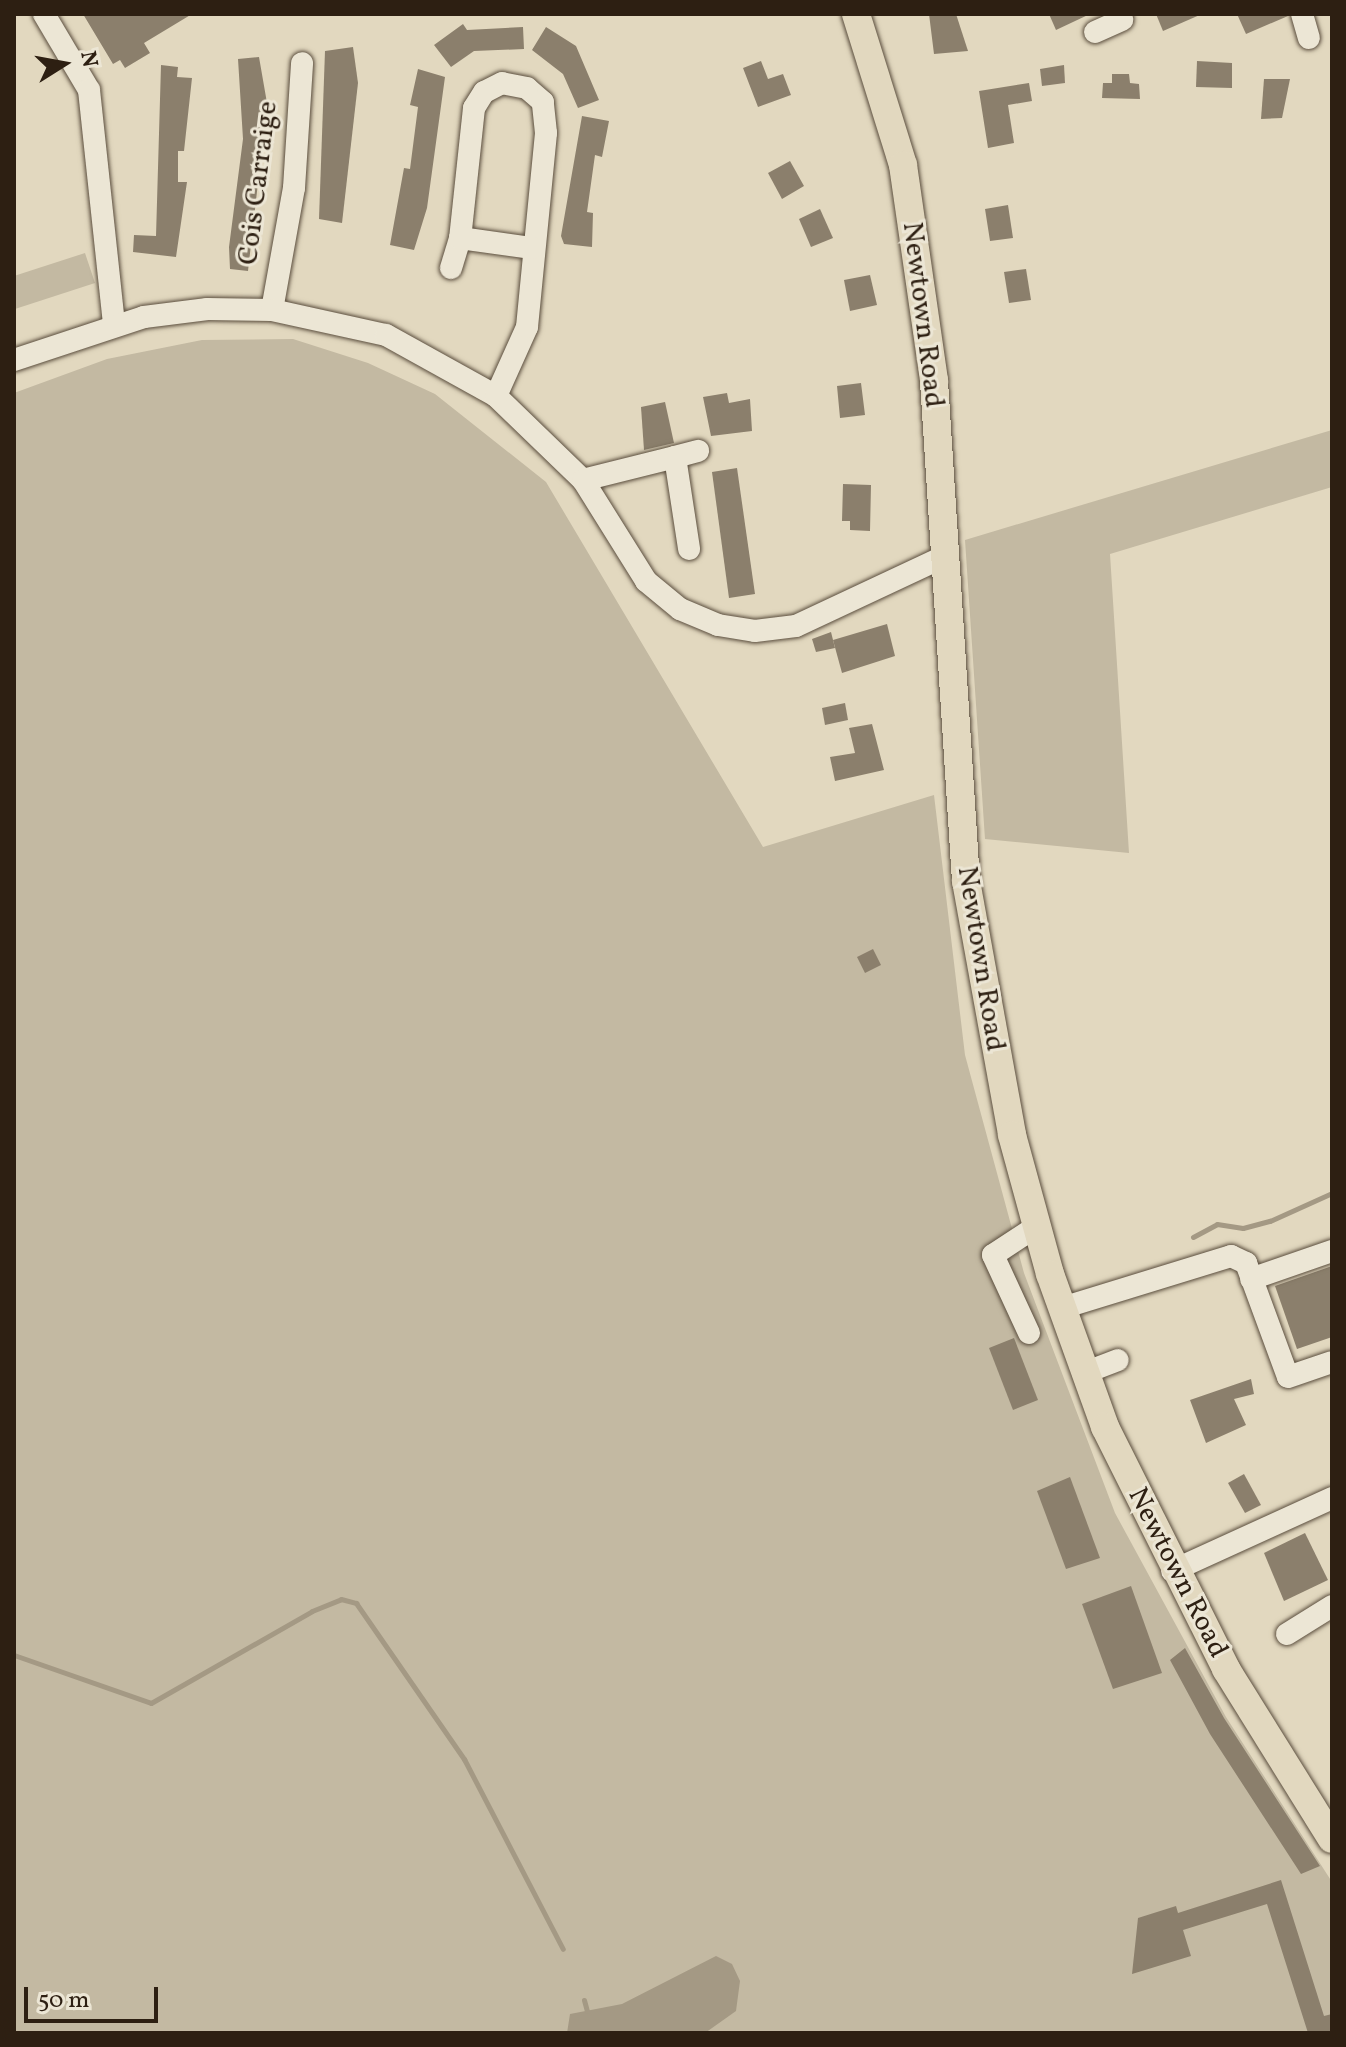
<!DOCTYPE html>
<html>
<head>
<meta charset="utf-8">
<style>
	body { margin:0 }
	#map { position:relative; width:1346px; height:2047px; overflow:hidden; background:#e2d8bf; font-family:Vollkorn,serif }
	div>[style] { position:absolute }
	.green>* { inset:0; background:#c3b9a2 }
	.water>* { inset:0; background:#a49984 }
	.stream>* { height:5px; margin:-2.5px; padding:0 2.5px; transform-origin:2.5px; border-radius:2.5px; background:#a49984 }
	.building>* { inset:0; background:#8b7f6c }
	.roads { filter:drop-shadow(0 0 2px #5a4d3d) drop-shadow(0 0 2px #5a4d3d) }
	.minor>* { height:22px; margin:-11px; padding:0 11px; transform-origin:11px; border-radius:11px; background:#ece6d5 }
	.major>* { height:28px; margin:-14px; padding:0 14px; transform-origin:14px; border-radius:14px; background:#e2d8bf }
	span { translate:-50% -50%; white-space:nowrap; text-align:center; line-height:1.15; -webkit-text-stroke:6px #ece6d5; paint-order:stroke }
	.street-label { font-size:28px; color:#2d1f12 }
	.frame { position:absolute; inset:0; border:16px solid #2d1f12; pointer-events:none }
	.north { position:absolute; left:24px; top:24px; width:80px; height:80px; -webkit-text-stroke:6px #ece6d5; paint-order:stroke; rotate:79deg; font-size:22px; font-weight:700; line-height:32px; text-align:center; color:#2d1f12 }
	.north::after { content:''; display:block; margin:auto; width:28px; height:36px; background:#2d1f12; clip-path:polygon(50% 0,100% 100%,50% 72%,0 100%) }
	.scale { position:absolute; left:24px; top:1987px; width:134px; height:36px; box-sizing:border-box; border:4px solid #2d1f12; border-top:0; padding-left:10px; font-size:24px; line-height:28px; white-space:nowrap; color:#2d1f12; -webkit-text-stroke:6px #ece6d5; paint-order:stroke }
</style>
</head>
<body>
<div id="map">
	<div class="green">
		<i style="clip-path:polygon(85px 253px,95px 283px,15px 309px,14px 276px)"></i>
		<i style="clip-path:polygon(293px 339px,368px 363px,435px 394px,546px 482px,763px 847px,934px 795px,965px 1055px,1024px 1273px,1115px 1513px,1226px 1717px,1332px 1882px,1332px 2033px,14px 2033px,14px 393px,107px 359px,202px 340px)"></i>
		<i style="clip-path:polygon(1332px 430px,1332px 487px,1110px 554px,1129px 853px,985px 839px,965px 540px)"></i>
	</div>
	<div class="water">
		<i style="clip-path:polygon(716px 1956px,732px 1964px,740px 1981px,736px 2011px,705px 2033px,567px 2033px,570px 2014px,622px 2004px)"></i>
	</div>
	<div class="stream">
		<i style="left:1193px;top:1237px;width:27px;rotate:-28deg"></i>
		<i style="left:1217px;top:1224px;width:26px;rotate:9deg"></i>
		<i style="left:1243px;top:1228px;width:28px;rotate:-15deg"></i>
		<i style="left:1270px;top:1221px;width:68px;rotate:-24.3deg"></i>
		<i style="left:14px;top:1655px;width:145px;rotate:19.3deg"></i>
		<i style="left:151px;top:1703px;width:185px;rotate:-29.7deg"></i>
		<i style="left:312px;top:1611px;width:31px;rotate:-22deg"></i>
		<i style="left:341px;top:1599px;width:16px;rotate:15deg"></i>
		<i style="left:356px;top:1603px;width:190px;rotate:55.3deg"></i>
		<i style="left:464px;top:1759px;width:214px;rotate:62.5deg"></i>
		<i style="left:584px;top:2000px;width:11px;rotate:75deg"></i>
	</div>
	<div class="building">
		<i style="clip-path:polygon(83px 14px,192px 14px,144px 43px,150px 53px,125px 68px,120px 60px,113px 64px)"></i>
		<i style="clip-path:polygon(929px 14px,956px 14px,968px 51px,934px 54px)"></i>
		<i style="clip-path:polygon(1049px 14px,1090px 14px,1056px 30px)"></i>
		<i style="clip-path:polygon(1156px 14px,1202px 14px,1163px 31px)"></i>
		<i style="clip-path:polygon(1237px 14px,1288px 14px,1288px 16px,1246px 34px)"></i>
		<i style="clip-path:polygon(463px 24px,467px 30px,523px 27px,524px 49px,474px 51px,451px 67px,434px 45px)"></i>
		<i style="clip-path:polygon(546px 27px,576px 46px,599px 100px,578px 108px,563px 74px,532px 50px)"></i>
		<i style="clip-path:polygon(353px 47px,358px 83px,342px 223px,319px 219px,325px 51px)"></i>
		<i style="clip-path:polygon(259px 57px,267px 103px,248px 271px,230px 269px,229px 247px,243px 139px,238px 59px)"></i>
		<i style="clip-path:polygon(761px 61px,768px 79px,783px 74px,791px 95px,758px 107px,743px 68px)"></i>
		<i style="clip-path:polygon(1197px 61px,1232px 63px,1232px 88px,1196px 87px)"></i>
		<i style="clip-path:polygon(161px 65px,178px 67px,177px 77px,192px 78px,184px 151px,178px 151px,178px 182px,187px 182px,176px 257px,133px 252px,134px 235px,156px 236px)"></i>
		<i style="clip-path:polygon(1064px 65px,1065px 83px,1042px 86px,1040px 69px)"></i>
		<i style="clip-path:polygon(418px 69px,445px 77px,427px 208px,414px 250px,390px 245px,404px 168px,410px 169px,418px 107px,410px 105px)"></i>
		<i style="clip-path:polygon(1112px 74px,1129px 74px,1130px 83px,1139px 84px,1140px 99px,1102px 98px,1103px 83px,1112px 83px)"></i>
		<i style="clip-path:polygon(1264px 79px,1290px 79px,1282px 118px,1261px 119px)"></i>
		<i style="clip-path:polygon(1029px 83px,1032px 101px,1008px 105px,1014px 143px,988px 148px,979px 91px)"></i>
		<i style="clip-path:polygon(582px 116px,609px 121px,602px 157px,595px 155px,587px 212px,593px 213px,592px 247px,564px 244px,561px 236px)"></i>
		<i style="clip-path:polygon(790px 161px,804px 186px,782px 199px,768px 173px)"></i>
		<i style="clip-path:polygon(1008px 205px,1013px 238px,990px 241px,985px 209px)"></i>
		<i style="clip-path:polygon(820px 209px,833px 238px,811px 247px,799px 219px)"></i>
		<i style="clip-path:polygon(1026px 269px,1031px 300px,1009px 303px,1004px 272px)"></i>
		<i style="clip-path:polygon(870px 275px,877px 305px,850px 311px,844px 280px)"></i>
		<i style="clip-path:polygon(861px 383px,865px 415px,840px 418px,837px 386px)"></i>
		<i style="clip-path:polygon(727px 393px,729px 403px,750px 399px,752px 431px,711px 436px,703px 397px)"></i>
		<i style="clip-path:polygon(665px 402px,674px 443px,644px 450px,641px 407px)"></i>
		<i style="clip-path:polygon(737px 468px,755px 594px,729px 598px,712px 472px)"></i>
		<i style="clip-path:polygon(843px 484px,871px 485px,870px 531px,850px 530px,850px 521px,842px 521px)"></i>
		<i style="clip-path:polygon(887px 624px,895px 656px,842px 673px,833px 640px)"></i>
		<i style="clip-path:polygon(831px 632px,835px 648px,816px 652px,812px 639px)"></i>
		<i style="clip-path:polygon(845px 703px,848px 720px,825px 725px,822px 708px)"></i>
		<i style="clip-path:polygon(872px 724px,884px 770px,835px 781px,830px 757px,855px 753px,849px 728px)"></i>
		<i style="clip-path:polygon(873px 949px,881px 965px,865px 973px,857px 957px)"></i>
		<i style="clip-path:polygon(1332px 1266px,1332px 1337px,1297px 1349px,1275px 1286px)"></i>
		<i style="clip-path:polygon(1014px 1338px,1038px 1400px,1013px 1410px,989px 1348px)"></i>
		<i style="clip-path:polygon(1251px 1379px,1254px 1394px,1234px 1399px,1246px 1425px,1206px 1443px,1190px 1400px)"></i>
		<i style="clip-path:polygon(1244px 1474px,1261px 1505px,1245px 1513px,1228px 1483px)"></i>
		<i style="clip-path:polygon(1070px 1477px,1100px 1558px,1066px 1569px,1037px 1491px)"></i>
		<i style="clip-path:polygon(1305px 1533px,1328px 1580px,1284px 1601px,1264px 1553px)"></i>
		<i style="clip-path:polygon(1131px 1586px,1162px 1673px,1113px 1689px,1082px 1604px)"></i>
		<i style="clip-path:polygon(1185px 1648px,1224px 1718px,1320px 1866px,1301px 1874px,1210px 1734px,1170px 1660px)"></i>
		<i style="clip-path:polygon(1281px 1880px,1324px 2016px,1332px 2014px,1332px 2033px,1308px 2033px,1267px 1904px,1183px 1930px,1191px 1956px,1132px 1974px,1138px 1918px,1176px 1906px,1178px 1913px)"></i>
	</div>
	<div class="roads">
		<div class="minor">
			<i style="left:44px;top:14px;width:88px;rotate:59.4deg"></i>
			<i style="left:89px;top:90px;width:236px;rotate:83.9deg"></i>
			<i style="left:1302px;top:14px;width:25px;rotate:74deg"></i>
			<i style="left:1095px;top:32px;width:30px;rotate:-24deg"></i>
			<i style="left:451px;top:268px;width:31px;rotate:-73deg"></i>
			<i style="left:272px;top:310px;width:124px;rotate:-79.8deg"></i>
			<i style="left:294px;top:188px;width:125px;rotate:-86.3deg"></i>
			<i style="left:14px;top:360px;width:137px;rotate:-18.3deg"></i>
			<i style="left:144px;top:317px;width:64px;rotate:-7.2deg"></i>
			<i style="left:207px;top:309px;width:65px;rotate:0.9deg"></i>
			<i style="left:272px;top:310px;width:117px;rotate:12.4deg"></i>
			<i style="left:386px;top:335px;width:126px;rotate:29deg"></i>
			<i style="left:496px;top:396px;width:121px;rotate:44deg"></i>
			<i style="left:583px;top:480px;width:119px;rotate:58deg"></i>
			<i style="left:646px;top:581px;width:44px;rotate:39.5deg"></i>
			<i style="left:680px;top:609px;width:41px;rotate:22.8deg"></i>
			<i style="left:718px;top:625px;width:37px;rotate:9deg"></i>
			<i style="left:755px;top:631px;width:41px;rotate:-7deg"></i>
			<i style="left:796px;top:626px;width:162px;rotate:-25.1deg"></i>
			<i style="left:496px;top:396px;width:76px;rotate:-65.8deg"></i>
			<i style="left:527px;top:327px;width:195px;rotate:-84.4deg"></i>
			<i style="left:546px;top:133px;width:31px;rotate:-96deg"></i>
			<i style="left:543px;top:102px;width:21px;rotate:-139deg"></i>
			<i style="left:527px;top:88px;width:25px;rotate:-169deg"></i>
			<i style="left:502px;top:83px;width:20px;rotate:153deg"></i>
			<i style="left:484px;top:92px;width:19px;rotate:122deg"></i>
			<i style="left:474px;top:108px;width:131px;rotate:96.1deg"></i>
			<i style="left:460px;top:238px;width:73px;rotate:7.9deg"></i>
			<i style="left:675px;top:457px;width:24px;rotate:-15deg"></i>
			<i style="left:583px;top:480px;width:95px;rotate:-14deg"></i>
			<i style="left:675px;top:457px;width:93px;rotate:81.3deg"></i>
			<i style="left:1251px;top:1279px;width:86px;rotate:-19.1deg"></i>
			<i style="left:1062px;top:1308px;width:177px;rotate:-17.1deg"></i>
			<i style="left:1231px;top:1256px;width:17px;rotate:25deg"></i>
			<i style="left:1246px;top:1263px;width:121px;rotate:69.8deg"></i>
			<i style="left:1288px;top:1377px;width:46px;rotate:-18.8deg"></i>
			<i style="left:1029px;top:1333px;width:86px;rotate:-114.8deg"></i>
			<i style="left:993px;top:1255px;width:53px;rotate:-33.4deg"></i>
			<i style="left:1084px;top:1373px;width:36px;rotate:-21deg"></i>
			<i style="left:1172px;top:1571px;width:176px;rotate:-24.5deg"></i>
			<i style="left:1287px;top:1634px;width:53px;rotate:-31.9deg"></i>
		</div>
		<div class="major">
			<i style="left:856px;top:14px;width:158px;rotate:72.7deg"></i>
			<i style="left:903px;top:165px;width:218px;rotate:81.8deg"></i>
			<i style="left:934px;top:381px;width:501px;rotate:86.34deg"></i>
			<i style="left:966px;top:881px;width:258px;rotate:79.7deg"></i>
			<i style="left:1012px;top:1135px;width:144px;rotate:74.7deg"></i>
			<i style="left:1050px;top:1274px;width:163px;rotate:70.2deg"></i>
			<i style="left:1105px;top:1427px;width:271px;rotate:63.4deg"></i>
			<i style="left:1226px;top:1669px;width:200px;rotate:58.1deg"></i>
		</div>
	</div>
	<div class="street-label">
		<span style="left:259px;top:183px;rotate:-83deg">Cois Carraige</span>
		<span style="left:922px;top:315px;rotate:83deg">Newtown Road</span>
		<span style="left:980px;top:959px;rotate:81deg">Newtown Road</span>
		<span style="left:1177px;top:1573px;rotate:63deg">Newtown Road</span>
	</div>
	<div class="frame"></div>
	<div class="north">N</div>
	<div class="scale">50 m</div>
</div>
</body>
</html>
